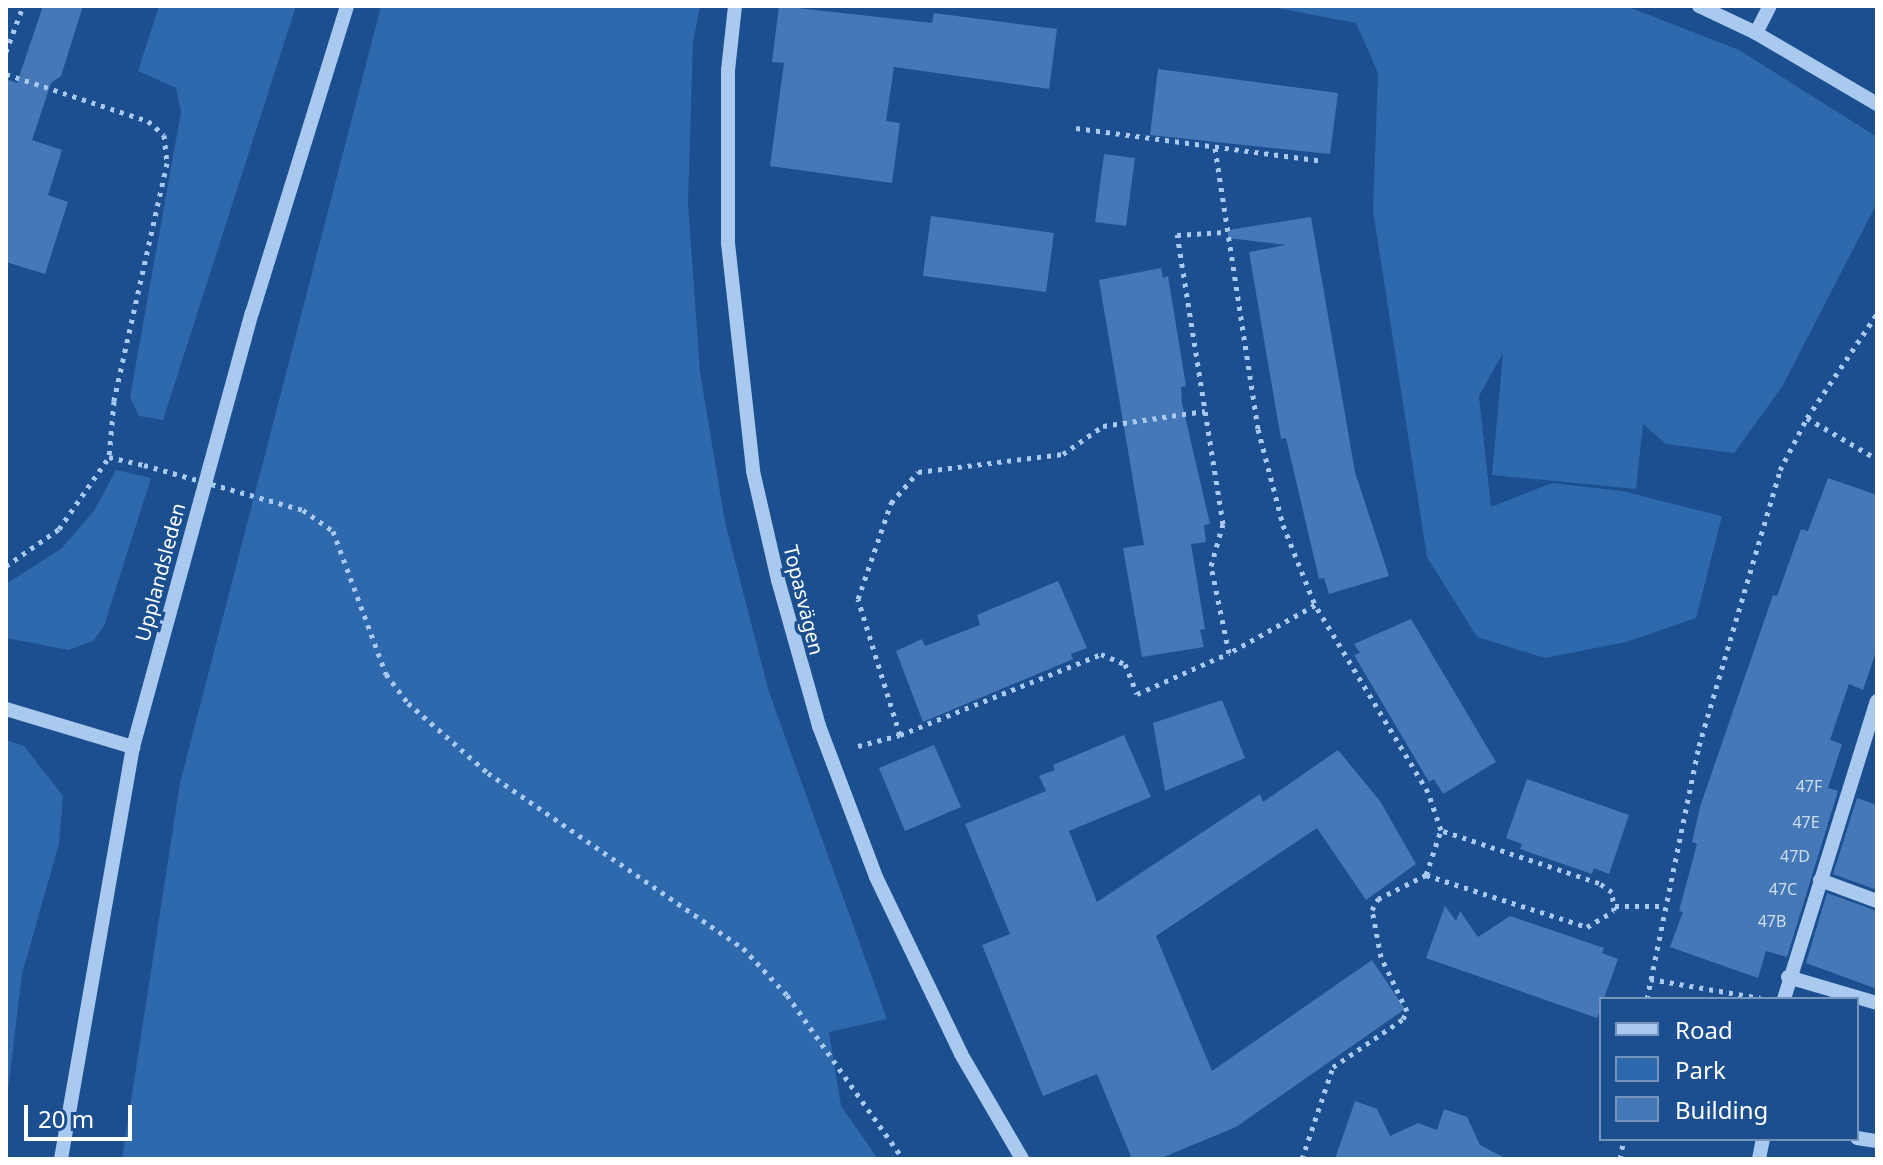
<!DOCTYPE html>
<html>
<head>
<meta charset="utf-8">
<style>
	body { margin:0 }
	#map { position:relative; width:1883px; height:1165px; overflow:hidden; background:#1b4f8f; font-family:"Noto Sans",sans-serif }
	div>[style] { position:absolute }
	.green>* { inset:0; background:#2e69ad }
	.building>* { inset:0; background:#4478b7 }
	.path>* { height:5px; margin-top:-2.5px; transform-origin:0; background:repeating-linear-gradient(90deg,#a9c9ee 0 4px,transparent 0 10px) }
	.minor>* { height:14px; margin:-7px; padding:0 7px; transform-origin:7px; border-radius:7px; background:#a9c9ee }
	.path-bridge>* { height:5px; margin-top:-2.5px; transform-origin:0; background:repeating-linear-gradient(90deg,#a9c9ee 0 4px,transparent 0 10px) }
	span { translate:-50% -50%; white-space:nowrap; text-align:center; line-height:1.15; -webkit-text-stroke:7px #1b4f8f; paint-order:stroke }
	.number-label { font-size:16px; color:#d0dded }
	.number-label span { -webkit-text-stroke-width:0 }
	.street-label { font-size:20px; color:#fff }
	.frame { position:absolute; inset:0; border:8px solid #fff; pointer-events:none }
	.legend { position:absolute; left:1599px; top:997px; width:260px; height:144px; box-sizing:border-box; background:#1b4f8f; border:2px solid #7695bc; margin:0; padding:10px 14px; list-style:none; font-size:24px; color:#fff }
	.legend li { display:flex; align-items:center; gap:16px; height:40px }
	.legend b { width:40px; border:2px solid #7695bc }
	.scale { position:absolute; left:24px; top:1105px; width:108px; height:36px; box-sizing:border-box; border:4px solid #fff; border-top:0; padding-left:10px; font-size:24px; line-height:28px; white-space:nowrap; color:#fff; -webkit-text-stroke:6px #1b4f8f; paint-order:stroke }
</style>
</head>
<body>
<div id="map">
	<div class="green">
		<i style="clip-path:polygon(159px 6px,296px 6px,163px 420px,139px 416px,130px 397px,181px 112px,176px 88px,138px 71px)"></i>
		<i style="clip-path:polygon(381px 6px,700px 6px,693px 43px,688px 204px,700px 372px,725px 522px,769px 692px,887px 1019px,829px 1032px,841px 1106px,878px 1159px,122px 1159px,180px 783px)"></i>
		<i style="clip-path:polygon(1266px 6px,1626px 6px,1739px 50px,1877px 137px,1877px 203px,1782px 387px,1734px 453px,1666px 444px,1643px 424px,1636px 489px,1492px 475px,1503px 353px,1479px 396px,1491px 507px,1552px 483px,1622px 491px,1722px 516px,1696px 618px,1626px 642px,1545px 658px,1477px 637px,1427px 557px,1373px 211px,1378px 73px,1356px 23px)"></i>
		<i style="clip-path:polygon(116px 470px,151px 478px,104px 626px,93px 641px,69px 650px,6px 638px,6px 584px,61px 549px,94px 511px)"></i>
		<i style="clip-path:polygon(6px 740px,24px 746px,63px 796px,59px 844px,22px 974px,6px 1106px)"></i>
	</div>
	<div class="building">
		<i style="clip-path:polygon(43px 6px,83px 6px,61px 76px,51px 83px,32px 140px,62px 150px,48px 195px,68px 202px,45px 274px,6px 262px,6px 79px,17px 83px)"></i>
		<i style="clip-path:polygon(779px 6px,932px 23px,934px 13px,1057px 29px,1049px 89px,894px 67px,886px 121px,900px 123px,892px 183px,770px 166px,784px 63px,772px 62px)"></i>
		<i style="clip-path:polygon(1158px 69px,1338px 93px,1330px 154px,1150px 135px)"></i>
		<i style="clip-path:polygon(1104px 154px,1135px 158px,1126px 226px,1095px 222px)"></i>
		<i style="clip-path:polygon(931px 216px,1054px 233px,1046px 292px,923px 276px)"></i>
		<i style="clip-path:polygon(1311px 217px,1355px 472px,1389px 576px,1329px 594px,1324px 578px,1319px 579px,1286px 438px,1281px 439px,1249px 252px,1286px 245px,1228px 238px,1228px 230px)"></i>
		<i style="clip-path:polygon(1161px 268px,1163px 278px,1168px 276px,1186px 386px,1181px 387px,1182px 403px,1210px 524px,1204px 525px,1206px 542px,1191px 544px,1205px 629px,1200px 630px,1204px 647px,1142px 657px,1123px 548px,1144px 545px,1099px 280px)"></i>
		<i style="clip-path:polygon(1828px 478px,1877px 495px,1877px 649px,1863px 690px,1849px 684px,1830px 740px,1842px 744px,1828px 788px,1838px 791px,1787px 957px,1766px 951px,1758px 978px,1670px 947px,1683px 912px,1679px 911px,1697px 844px,1692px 842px,1700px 807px,1773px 595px,1777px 596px,1801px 529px,1808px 531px)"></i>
		<i style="clip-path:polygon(1058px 581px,1087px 648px,1071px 654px,1073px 659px,923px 722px,896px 651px,922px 639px,925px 646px,980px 625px,977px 615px)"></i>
		<i style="clip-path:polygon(1411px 619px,1496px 762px,1443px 794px,1434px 779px,1429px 782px,1354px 655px,1360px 653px,1354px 644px)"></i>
		<i style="clip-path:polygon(1222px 700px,1245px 758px,1165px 791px,1153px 723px)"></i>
		<i style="clip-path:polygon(1124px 735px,1151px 797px,1069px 831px,1097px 902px,1260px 794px,1263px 802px,1338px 750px,1380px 801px,1416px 864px,1366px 900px,1317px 828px,1156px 936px,1212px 1071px,1372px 960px,1405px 1009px,1236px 1127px,1159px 1159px,1132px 1159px,1097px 1074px,1043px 1096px,982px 945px,1010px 934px,965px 824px,1046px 791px,1039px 776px,1055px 770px,1053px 765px)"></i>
		<i style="clip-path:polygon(934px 745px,961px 807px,905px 831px,879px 768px)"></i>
		<i style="clip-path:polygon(1527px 779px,1629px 815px,1609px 874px,1594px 868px,1592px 874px,1520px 849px,1522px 844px,1506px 838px)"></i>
		<i style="clip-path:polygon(1857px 798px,1877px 805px,1877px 890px,1833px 874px)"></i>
		<i style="clip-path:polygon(1827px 893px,1877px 911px,1877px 989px,1806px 963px)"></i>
		<i style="clip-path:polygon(1445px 906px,1456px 921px,1460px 911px,1478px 937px,1510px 916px,1604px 948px,1602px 953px,1618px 959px,1597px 1018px,1426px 958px)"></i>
		<i style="clip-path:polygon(1355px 1101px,1377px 1109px,1390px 1136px,1418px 1123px,1437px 1130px,1444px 1109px,1467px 1117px,1480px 1145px,1507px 1159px,1335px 1159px)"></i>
	</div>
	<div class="path">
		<i style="left:6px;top:52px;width:49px;rotate:-69.7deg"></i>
		<i style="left:6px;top:74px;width:150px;rotate:18.3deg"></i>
		<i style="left:148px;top:121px;width:21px;rotate:41deg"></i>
		<i style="left:164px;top:135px;width:28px;rotate:84deg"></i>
		<i style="left:167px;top:163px;width:244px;rotate:102.6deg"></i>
		<i style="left:114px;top:401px;width:56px;rotate:95.1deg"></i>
		<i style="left:1076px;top:128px;width:248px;rotate:7.6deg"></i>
		<i style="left:1215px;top:148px;width:284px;rotate:81.3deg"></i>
		<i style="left:1258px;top:429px;width:99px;rotate:75.4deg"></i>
		<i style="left:1283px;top:525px;width:86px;rotate:68.2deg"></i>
		<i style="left:1315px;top:605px;width:98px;rotate:150.8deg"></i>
		<i style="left:1807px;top:418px;width:81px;rotate:30.4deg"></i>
		<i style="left:303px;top:510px;width:37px;rotate:35deg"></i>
		<i style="left:333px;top:531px;width:153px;rotate:69.7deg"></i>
		<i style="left:386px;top:674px;width:36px;rotate:53deg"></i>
		<i style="left:408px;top:703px;width:106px;rotate:41.2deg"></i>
		<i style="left:488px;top:773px;width:309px;rotate:34.5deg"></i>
		<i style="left:743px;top:948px;width:64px;rotate:46.9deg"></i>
		<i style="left:787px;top:995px;width:201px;rotate:54.7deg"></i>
		<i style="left:6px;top:566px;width:65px;rotate:-34.9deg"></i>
		<i style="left:59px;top:529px;width:88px;rotate:-55.2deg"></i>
		<i style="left:109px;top:457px;width:36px;rotate:13deg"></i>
		<i style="left:900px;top:735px;width:142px;rotate:-107.2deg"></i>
		<i style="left:858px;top:599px;width:102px;rotate:-71deg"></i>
		<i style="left:891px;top:503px;width:41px;rotate:-48.9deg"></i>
		<i style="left:918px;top:472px;width:146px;rotate:-7.1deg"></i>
		<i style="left:1063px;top:454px;width:49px;rotate:-35deg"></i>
		<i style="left:1103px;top:426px;width:103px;rotate:-8.4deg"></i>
		<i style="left:858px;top:746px;width:43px;rotate:-14.7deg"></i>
		<i style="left:900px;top:735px;width:217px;rotate:-21.9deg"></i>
		<i style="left:1101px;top:654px;width:26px;rotate:23deg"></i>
		<i style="left:1125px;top:664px;width:32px;rotate:68deg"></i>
		<i style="left:1137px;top:694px;width:101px;rotate:-24deg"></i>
		<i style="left:1229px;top:653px;width:89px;rotate:-101.7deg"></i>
		<i style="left:1211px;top:566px;width:44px;rotate:-74.1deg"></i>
		<i style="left:1223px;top:524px;width:293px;rotate:-99deg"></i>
		<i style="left:1177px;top:235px;width:48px;rotate:-3.6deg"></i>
		<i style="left:1426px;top:875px;width:169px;rotate:17.9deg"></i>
		<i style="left:1587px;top:927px;width:31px;rotate:-31deg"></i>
		<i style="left:1614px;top:911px;width:19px;rotate:-96deg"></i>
		<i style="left:1612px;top:892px;width:16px;rotate:-145deg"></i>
		<i style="left:1599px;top:883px;width:167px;rotate:-161.5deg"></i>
		<i style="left:1615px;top:906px;width:47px"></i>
		<i style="left:1650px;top:979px;width:112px;rotate:9.8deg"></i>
		<i style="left:1647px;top:999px;width:258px;rotate:-78.4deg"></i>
		<i style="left:1699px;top:746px;width:288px;rotate:-73.6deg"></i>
		<i style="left:1780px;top:470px;width:59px;rotate:-62.6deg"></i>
		<i style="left:1807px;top:418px;width:125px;rotate:-56.1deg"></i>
		<i style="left:1302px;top:1159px;width:97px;rotate:-71.4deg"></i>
		<i style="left:1333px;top:1067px;width:85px;rotate:-34.4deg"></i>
		<i style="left:1403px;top:1019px;width:9px;rotate:-63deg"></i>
		<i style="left:1407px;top:1011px;width:60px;rotate:-115.7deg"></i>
		<i style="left:1381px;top:957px;width:48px;rotate:-100.8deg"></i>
		<i style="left:1372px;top:910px;width:13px;rotate:-61deg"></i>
		<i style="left:1378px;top:899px;width:54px;rotate:-26.6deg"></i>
		<i style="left:1426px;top:875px;width:47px;rotate:-71.6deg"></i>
		<i style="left:1441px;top:830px;width:40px;rotate:-108.9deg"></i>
		<i style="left:1428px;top:792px;width:218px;rotate:-121.1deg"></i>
		<i style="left:1620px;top:1159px;width:20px;rotate:-79deg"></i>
	</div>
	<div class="minor">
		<i style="left:735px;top:6px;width:64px;rotate:96.2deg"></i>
		<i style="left:728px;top:70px;width:173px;rotate:90deg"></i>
		<i style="left:728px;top:243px;width:229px;rotate:83.7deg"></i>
		<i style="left:753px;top:471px;width:112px;rotate:77.1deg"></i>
		<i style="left:778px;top:580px;width:152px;rotate:74.3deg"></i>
		<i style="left:819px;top:726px;width:161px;rotate:69.3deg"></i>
		<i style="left:876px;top:877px;width:196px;rotate:64.3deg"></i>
		<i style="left:961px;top:1054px;width:121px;rotate:59.8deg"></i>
		<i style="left:1699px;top:6px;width:63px;rotate:25.3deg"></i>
		<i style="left:1756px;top:33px;width:140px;rotate:30.4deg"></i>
		<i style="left:1756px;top:33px;width:30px;rotate:-63deg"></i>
		<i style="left:6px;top:709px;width:133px;rotate:16.7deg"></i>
		<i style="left:1820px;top:880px;width:61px;rotate:20.2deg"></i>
		<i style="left:1788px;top:977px;width:93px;rotate:16.3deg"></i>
		<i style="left:1784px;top:999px;width:312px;rotate:-72.7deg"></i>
		<i style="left:1857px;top:1138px;width:20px;rotate:9deg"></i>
		<i style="left:61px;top:1159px;width:418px;rotate:-80.1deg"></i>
		<i style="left:133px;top:747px;width:450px;rotate:-74.7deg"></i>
		<i style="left:252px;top:313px;width:321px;rotate:-72.8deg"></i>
		<i style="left:1759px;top:1159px;width:20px;rotate:-79deg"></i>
	</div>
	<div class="path-bridge">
		<i style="left:144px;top:465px;width:165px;rotate:15.8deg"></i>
	</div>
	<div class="number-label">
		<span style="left:1809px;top:786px">47F</span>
		<span style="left:1806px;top:822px">47E</span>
		<span style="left:1795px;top:856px">47D</span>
		<span style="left:1783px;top:889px">47C</span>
		<span style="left:1772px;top:921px">47B</span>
	</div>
	<div class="street-label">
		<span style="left:160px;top:572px;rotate:-75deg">Upplandsleden</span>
		<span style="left:804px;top:600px;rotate:76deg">Topasvägen</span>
	</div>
	<div class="frame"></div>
	<ul class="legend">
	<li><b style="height:10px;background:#a9c9ee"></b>Road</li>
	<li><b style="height:22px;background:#2e69ad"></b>Park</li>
	<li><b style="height:22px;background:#4478b7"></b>Building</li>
	</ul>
	<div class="scale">20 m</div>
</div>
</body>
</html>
